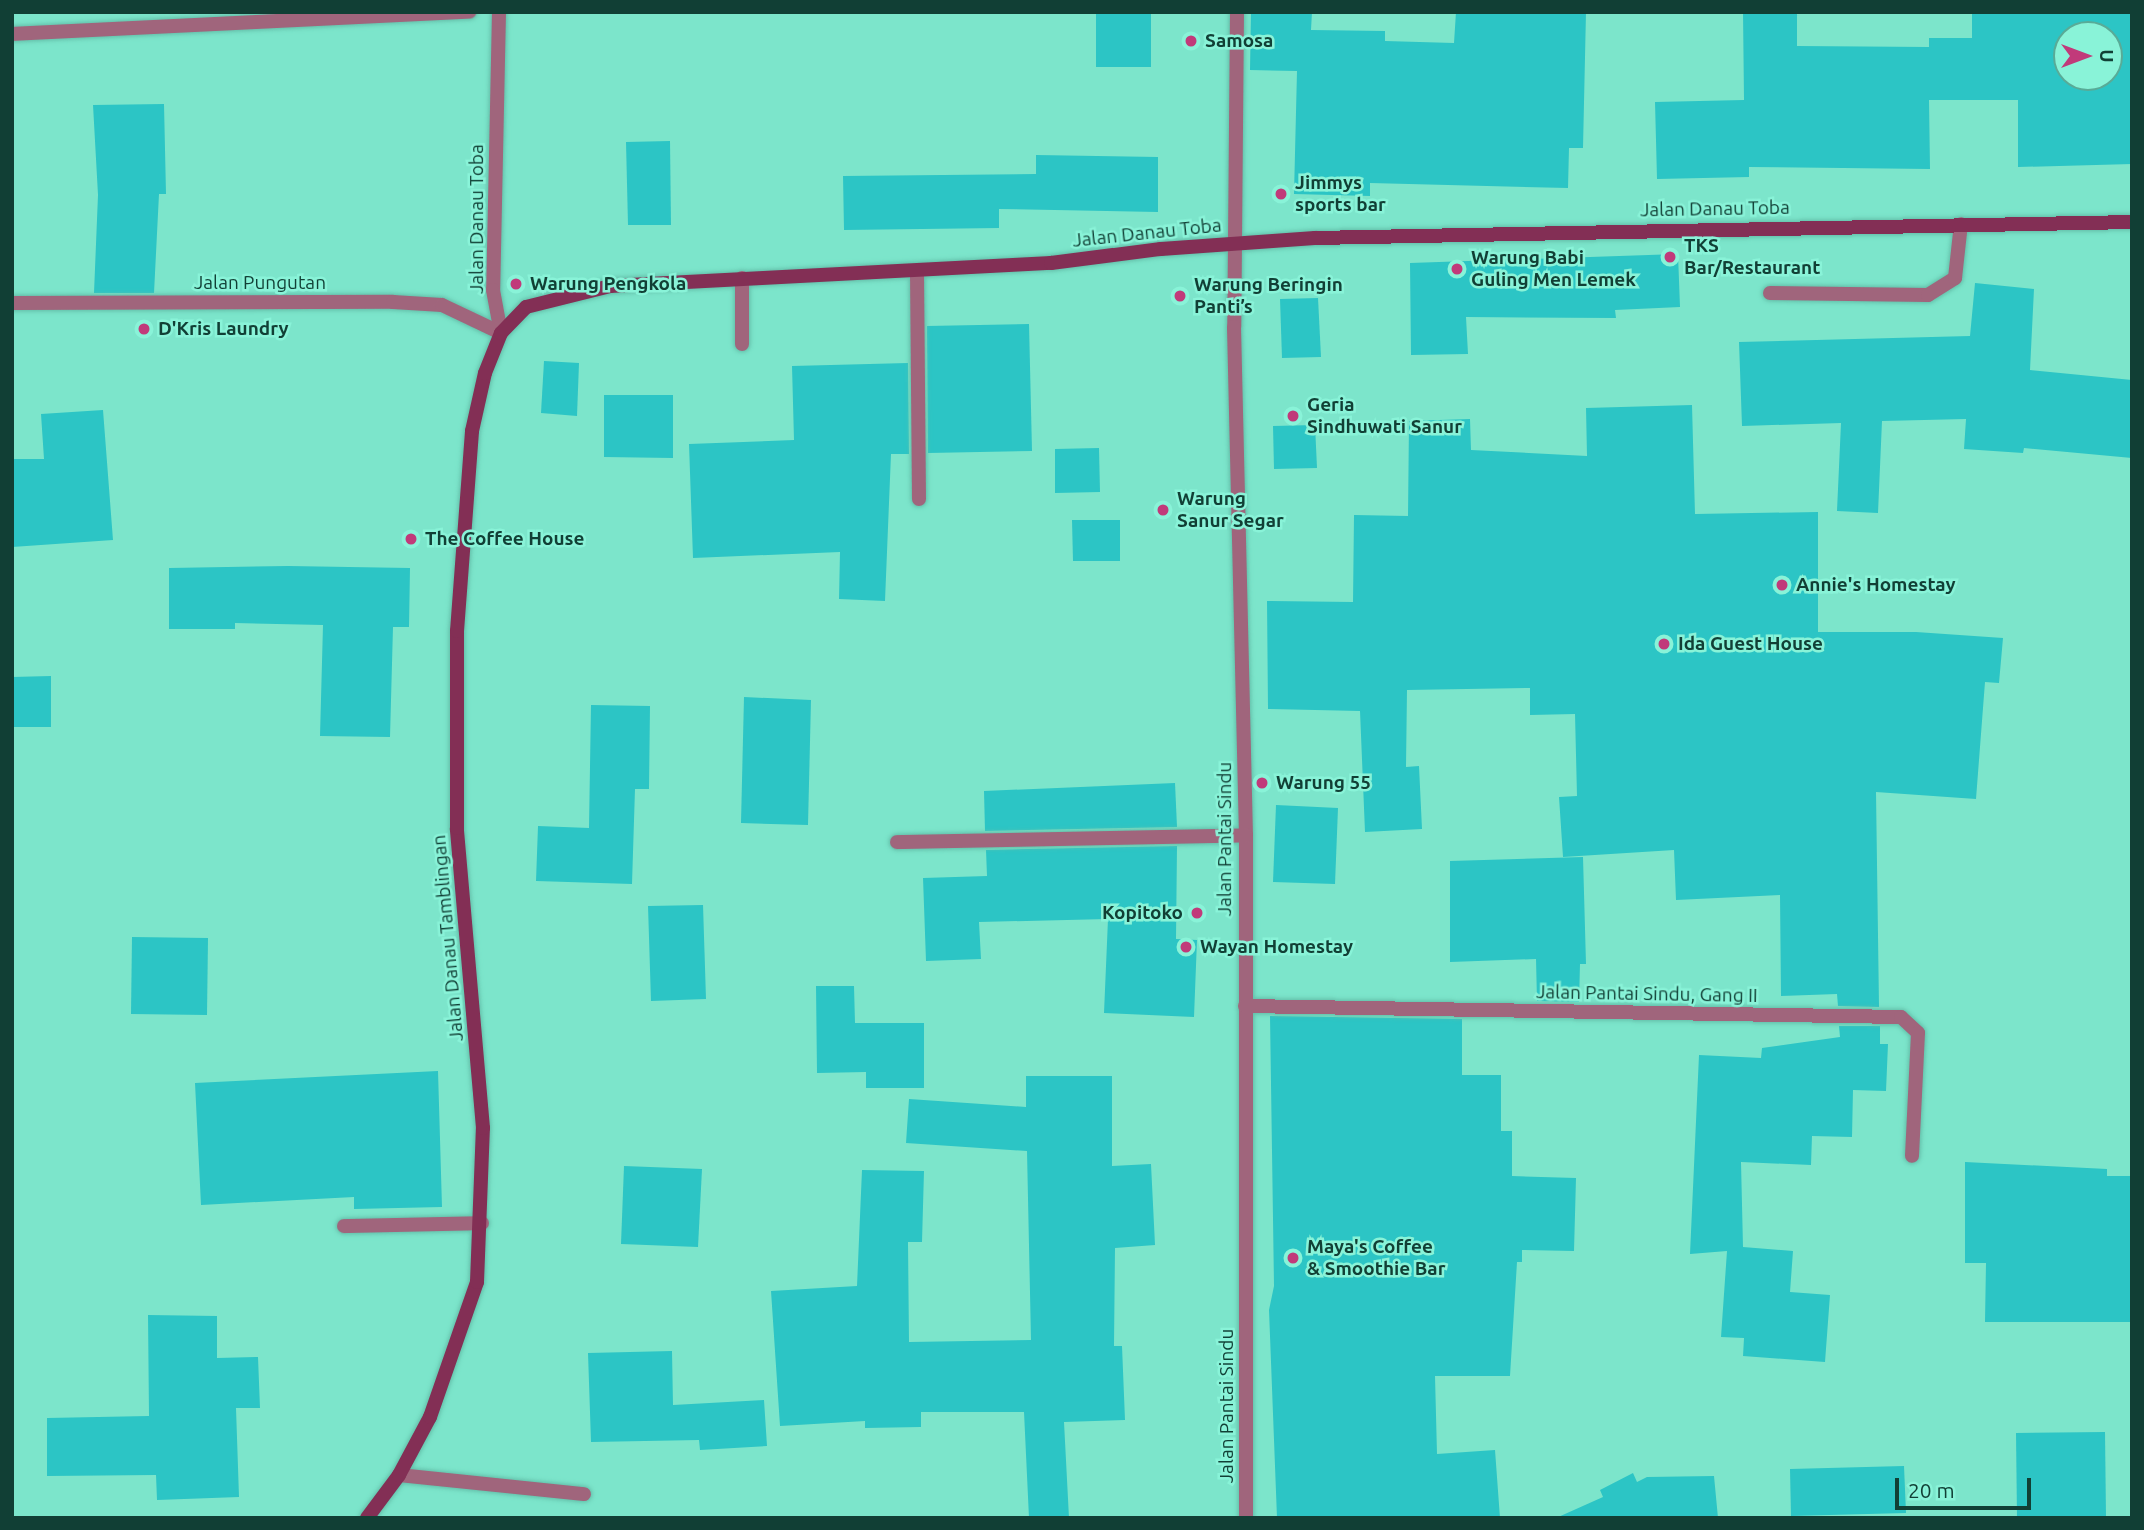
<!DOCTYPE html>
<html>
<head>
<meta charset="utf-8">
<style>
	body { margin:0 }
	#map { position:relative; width:2144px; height:1530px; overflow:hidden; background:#7ce5cb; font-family:Ubuntu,sans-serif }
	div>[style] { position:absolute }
	.building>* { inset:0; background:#2cc5c5 }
	.roads { filter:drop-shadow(0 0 2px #64c0aa) drop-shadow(0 0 2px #64c0aa) }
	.lane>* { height:14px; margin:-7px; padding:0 7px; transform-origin:7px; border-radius:7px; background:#a0657c }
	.street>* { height:14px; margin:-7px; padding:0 7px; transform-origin:7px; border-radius:7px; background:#a0657c }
	.secondary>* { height:14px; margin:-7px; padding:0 7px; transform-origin:7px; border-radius:7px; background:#832f55 }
	.dots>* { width:19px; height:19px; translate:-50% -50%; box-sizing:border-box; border:4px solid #89f3d8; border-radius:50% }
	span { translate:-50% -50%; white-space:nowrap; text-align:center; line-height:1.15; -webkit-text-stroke:5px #89f3d8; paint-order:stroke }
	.poi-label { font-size:19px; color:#113f35; font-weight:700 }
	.left { translate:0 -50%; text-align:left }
	.right { translate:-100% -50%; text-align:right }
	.street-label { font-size:19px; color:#113f35 }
	.frame { position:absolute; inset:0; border:14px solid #113f35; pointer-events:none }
	.north { position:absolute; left:2053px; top:21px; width:70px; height:70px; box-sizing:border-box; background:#89f3d8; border:2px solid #59ab97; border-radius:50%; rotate:90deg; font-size:19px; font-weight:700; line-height:28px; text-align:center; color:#113f35 }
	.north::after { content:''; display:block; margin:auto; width:24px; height:32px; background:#c13a7a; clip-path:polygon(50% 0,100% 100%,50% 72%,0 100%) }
	.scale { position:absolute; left:1895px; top:1478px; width:136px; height:32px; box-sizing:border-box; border:4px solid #113f35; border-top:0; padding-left:9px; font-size:21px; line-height:24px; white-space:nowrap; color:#113f35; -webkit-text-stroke:5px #89f3d8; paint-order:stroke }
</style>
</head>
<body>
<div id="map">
	<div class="building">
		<i style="clip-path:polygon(1096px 12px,1151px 12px,1151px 67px,1096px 67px)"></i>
		<i style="clip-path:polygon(1251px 12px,1312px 12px,1311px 30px,1385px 31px,1385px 41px,1454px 43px,1456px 12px,1586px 12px,1583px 148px,1569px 148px,1568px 188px,1370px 183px,1370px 196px,1294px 194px,1297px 71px,1250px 70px)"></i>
		<i style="clip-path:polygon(evenodd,1743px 12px,1797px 12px,1797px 46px,1929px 47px,1929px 38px,1972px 38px,1972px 12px,2132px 12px,2132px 164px,2018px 167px,2018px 100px,1929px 100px,1930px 169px,1749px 167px,1749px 177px,1657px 179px,1655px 102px,1744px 100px,1743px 12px,2067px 35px,2109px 35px,2109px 77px,2067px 77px,2067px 35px)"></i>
		<i style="clip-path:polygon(164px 104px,166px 194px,159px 194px,154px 293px,94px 293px,98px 195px,93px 105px)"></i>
		<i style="clip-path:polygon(670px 141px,671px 225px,628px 225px,626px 142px)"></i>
		<i style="clip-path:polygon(1036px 155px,1158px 157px,1158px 212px,999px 209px,999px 228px,844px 230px,843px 176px,1036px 174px)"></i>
		<i style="clip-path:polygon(1678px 254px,1680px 307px,1615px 310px,1616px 318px,1466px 317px,1468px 354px,1411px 355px,1410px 263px)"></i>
		<i style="clip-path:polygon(1975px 283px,2034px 289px,2030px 370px,2132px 380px,2132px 458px,2024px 448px,2023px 453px,1964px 449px,1966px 419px,1882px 421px,1878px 513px,1837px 511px,1841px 423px,1742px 426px,1739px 342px,1970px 336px)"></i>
		<i style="clip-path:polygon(1318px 298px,1321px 357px,1282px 358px,1280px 299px)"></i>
		<i style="clip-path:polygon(1029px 324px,1032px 451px,928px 453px,927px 326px)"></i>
		<i style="clip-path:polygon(544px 361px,579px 363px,577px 416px,541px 413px)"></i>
		<i style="clip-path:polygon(908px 363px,909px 454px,891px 454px,885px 601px,839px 599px,840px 552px,693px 558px,689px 444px,794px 440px,792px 366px)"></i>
		<i style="clip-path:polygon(604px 395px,673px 395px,673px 458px,604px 457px)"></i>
		<i style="clip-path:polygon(1692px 405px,1695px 514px,1818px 512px,1818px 632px,1916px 632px,2003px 638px,1999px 683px,1985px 682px,1976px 799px,1876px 792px,1879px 1007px,1838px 1006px,1837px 994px,1781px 996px,1780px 895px,1676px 900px,1674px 850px,1563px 857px,1559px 797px,1577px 796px,1575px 714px,1530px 715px,1530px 688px,1407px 690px,1406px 767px,1419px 766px,1422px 829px,1365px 832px,1360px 711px,1268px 709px,1267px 601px,1353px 602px,1354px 515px,1408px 516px,1409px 421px,1470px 419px,1471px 450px,1587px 456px,1586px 408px)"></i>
		<i style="clip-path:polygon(103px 410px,113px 540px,12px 547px,12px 459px,44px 459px,41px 414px)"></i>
		<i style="clip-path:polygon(1315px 425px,1317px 468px,1274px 469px,1273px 426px)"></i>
		<i style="clip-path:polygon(1099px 448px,1100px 492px,1055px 493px,1055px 449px)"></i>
		<i style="clip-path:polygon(1072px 520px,1120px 520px,1120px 561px,1073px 561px)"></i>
		<i style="clip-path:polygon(288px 566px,410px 568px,409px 627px,393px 627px,390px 737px,320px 736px,323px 625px,235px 623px,235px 629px,169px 629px,169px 568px)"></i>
		<i style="clip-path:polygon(51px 676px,51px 727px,12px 727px,12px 677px)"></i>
		<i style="clip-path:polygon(744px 697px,811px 700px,808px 825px,741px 823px)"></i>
		<i style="clip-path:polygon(591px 705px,650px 706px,649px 789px,635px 789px,632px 884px,536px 881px,538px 826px,589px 828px)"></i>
		<i style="clip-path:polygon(1175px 783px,1177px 827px,985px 831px,984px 791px)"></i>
		<i style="clip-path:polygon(1276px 805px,1338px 808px,1335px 884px,1273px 882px)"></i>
		<i style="clip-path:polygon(1177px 846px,1176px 939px,1197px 940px,1194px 1017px,1104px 1013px,1108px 919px,979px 922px,981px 959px,926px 961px,923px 878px,987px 876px,986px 850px)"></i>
		<i style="clip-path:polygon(1583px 857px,1586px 964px,1580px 964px,1579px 1002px,1537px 1001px,1536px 959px,1450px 962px,1450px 861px)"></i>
		<i style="clip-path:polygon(703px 905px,706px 999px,651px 1001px,648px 906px)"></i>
		<i style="clip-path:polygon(132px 937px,208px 938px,207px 1015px,131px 1014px)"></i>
		<i style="clip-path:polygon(816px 986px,854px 986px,855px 1023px,924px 1023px,924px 1088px,866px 1088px,866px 1072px,817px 1073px)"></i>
		<i style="clip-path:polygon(1270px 1016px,1462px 1019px,1462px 1075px,1501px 1075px,1501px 1131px,1512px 1131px,1512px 1176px,1576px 1178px,1574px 1251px,1522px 1250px,1522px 1262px,1517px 1262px,1510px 1376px,1435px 1376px,1437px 1454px,1495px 1450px,1500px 1518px,1277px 1518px,1269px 1310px,1274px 1286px)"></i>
		<i style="clip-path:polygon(1839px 1026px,1880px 1026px,1880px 1044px,1888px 1044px,1886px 1091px,1853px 1090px,1852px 1137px,1812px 1136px,1811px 1165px,1741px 1162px,1743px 1247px,1793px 1251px,1790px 1292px,1830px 1295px,1825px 1362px,1743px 1356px,1744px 1338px,1721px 1337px,1727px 1251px,1690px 1254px,1699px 1055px,1761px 1058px,1762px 1048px,1840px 1037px)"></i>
		<i style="clip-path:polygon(438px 1071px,442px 1207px,354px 1209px,354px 1197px,201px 1205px,195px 1083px)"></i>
		<i style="clip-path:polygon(1026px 1076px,1112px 1076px,1112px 1166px,1151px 1164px,1155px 1245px,1115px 1248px,1114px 1346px,1122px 1346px,1125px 1420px,1064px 1422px,1069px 1518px,1029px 1518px,1024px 1412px,921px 1412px,921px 1427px,865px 1428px,865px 1421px,780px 1426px,771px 1291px,857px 1286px,862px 1170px,924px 1171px,922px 1242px,908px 1242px,909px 1342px,1031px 1340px,1027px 1151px,906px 1143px,909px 1099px,1026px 1107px)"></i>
		<i style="clip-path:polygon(1965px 1162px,2107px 1169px,2107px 1176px,2132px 1176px,2132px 1322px,1985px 1322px,1986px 1263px,1965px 1263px)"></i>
		<i style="clip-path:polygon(624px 1166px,702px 1169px,698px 1247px,621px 1244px)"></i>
		<i style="clip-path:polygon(148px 1315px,217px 1316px,217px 1358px,258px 1357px,260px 1408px,236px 1408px,239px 1497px,157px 1500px,156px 1475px,47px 1476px,47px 1418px,149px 1416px)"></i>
		<i style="clip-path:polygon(672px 1351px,673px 1405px,764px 1400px,767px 1446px,700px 1450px,699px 1440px,591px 1442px,588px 1353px)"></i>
		<i style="clip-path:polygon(2105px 1432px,2106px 1518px,2017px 1518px,2016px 1433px)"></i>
		<i style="clip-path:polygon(1904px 1466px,1906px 1513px,1791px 1516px,1790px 1469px)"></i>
		<i style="clip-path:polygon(1633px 1473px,1637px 1482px,1647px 1477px,1714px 1476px,1718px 1518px,1556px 1518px,1603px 1497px,1600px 1490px)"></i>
	</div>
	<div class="roads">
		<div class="lane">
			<i style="left:1770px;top:293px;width:158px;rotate:0.7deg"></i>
			<i style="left:1928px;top:295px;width:32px;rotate:-32deg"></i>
			<i style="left:1955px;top:278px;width:54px;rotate:-83.7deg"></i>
			<i style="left:742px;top:344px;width:66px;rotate:-90deg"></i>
			<i style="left:344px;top:1226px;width:138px;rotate:-1.2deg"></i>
			<i style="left:399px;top:1475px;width:186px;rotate:5.9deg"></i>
		</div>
		<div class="street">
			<i style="left:499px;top:12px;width:278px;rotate:91.2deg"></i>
			<i style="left:493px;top:290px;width:44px;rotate:79.5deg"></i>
			<i style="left:1237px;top:12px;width:315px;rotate:90.5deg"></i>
			<i style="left:1234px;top:327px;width:508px;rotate:88.65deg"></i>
			<i style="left:1246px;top:835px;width:683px;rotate:90deg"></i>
			<i style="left:12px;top:34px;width:458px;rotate:-2.8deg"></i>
			<i style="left:917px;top:271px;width:228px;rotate:89.5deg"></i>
			<i style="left:12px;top:303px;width:381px;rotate:-0.2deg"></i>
			<i style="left:393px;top:302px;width:49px;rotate:3.5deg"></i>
			<i style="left:442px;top:305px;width:65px;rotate:25.4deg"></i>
			<i style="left:897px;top:842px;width:349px;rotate:-1.1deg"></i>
			<i style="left:1245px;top:1006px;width:656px;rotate:0.96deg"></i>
			<i style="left:1901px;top:1017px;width:23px;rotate:43deg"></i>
			<i style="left:1918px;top:1033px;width:123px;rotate:92.8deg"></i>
		</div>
		<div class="secondary">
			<i style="left:367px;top:1518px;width:54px;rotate:-53.3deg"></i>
			<i style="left:399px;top:1475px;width:66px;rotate:-61.9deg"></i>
			<i style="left:430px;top:1417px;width:143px;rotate:-70.8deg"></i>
			<i style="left:477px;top:1282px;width:154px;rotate:-87.8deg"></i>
			<i style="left:483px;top:1128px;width:301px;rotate:-95deg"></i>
			<i style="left:457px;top:828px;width:197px;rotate:-90deg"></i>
			<i style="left:457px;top:631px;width:201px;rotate:-85.7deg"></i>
			<i style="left:472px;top:431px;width:59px;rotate:-77.4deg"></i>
			<i style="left:485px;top:373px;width:43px;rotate:-68.2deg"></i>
			<i style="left:501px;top:333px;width:36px;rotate:-46deg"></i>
			<i style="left:526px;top:307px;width:87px;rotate:-14deg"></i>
			<i style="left:610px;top:286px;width:442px;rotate:-3deg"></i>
			<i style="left:1051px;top:263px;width:111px;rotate:-7.3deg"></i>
			<i style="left:1161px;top:249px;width:154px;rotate:-4.1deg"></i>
			<i style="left:1315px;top:238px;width:817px;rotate:-1.12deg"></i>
		</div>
	</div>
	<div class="dots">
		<i style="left:1191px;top:41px;background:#c13a7a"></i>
		<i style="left:1281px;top:194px;background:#c13a7a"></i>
		<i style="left:1670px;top:257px;background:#c13a7a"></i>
		<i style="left:1457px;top:269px;background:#c13a7a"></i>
		<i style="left:516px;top:284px;background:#c13a7a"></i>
		<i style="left:1180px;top:296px;background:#c13a7a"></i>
		<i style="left:144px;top:329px;background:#c13a7a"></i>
		<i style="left:1293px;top:416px;background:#c13a7a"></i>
		<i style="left:1163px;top:510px;background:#c13a7a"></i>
		<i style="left:411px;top:539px;background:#c13a7a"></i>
		<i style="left:1782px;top:585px;background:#c13a7a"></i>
		<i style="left:1664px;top:644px;background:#c13a7a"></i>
		<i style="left:1262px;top:783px;background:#c13a7a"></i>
		<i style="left:1197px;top:913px;background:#c13a7a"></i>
		<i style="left:1186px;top:947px;background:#c13a7a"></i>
		<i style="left:1293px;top:1258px;background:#c13a7a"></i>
	</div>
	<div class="poi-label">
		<span class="left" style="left:1205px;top:41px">Samosa</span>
		<span class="left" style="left:1295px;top:194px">Jimmys<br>sports bar</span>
		<span class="left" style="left:1684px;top:257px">TKS<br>Bar/Restaurant</span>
		<span class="left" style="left:1471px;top:269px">Warung Babi<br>Guling Men Lemek</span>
		<span class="left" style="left:530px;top:284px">Warung Pengkola</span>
		<span class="left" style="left:1194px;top:296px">Warung Beringin<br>Panti’s</span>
		<span class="left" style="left:158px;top:329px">D'Kris Laundry</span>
		<span class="left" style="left:1307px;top:416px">Geria<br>Sindhuwati Sanur</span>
		<span class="left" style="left:1177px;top:510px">Warung<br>Sanur Segar</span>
		<span class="left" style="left:425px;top:539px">The Coffee House</span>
		<span class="left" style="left:1796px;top:585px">Annie's Homestay</span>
		<span class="left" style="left:1678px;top:644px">Ida Guest House</span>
		<span class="left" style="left:1276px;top:783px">Warung 55</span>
		<span class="right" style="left:1183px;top:913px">Kopitoko</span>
		<span class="left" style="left:1200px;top:947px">Wayan Homestay</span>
		<span class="left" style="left:1307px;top:1258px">Maya's Coffee<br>&amp; Smoothie Bar</span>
	</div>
	<div class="street-label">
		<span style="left:1715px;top:209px;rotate:-1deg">Jalan Danau Toba</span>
		<span style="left:477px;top:219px;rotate:-90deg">Jalan Danau Toba</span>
		<span style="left:1147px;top:233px;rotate:-6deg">Jalan Danau Toba</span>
		<span style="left:260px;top:283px">Jalan Pungutan</span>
		<span style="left:1225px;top:839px;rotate:-90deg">Jalan Pantai Sindu</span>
		<span style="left:448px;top:938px;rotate:-95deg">Jalan Danau Tamblingan</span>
		<span style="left:1647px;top:994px;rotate:1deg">Jalan Pantai Sindu, Gang II</span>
		<span style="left:1227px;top:1406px;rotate:-90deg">Jalan Pantai Sindu</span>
	</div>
	<div class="frame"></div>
	<div class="north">U</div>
	<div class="scale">20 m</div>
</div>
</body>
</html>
